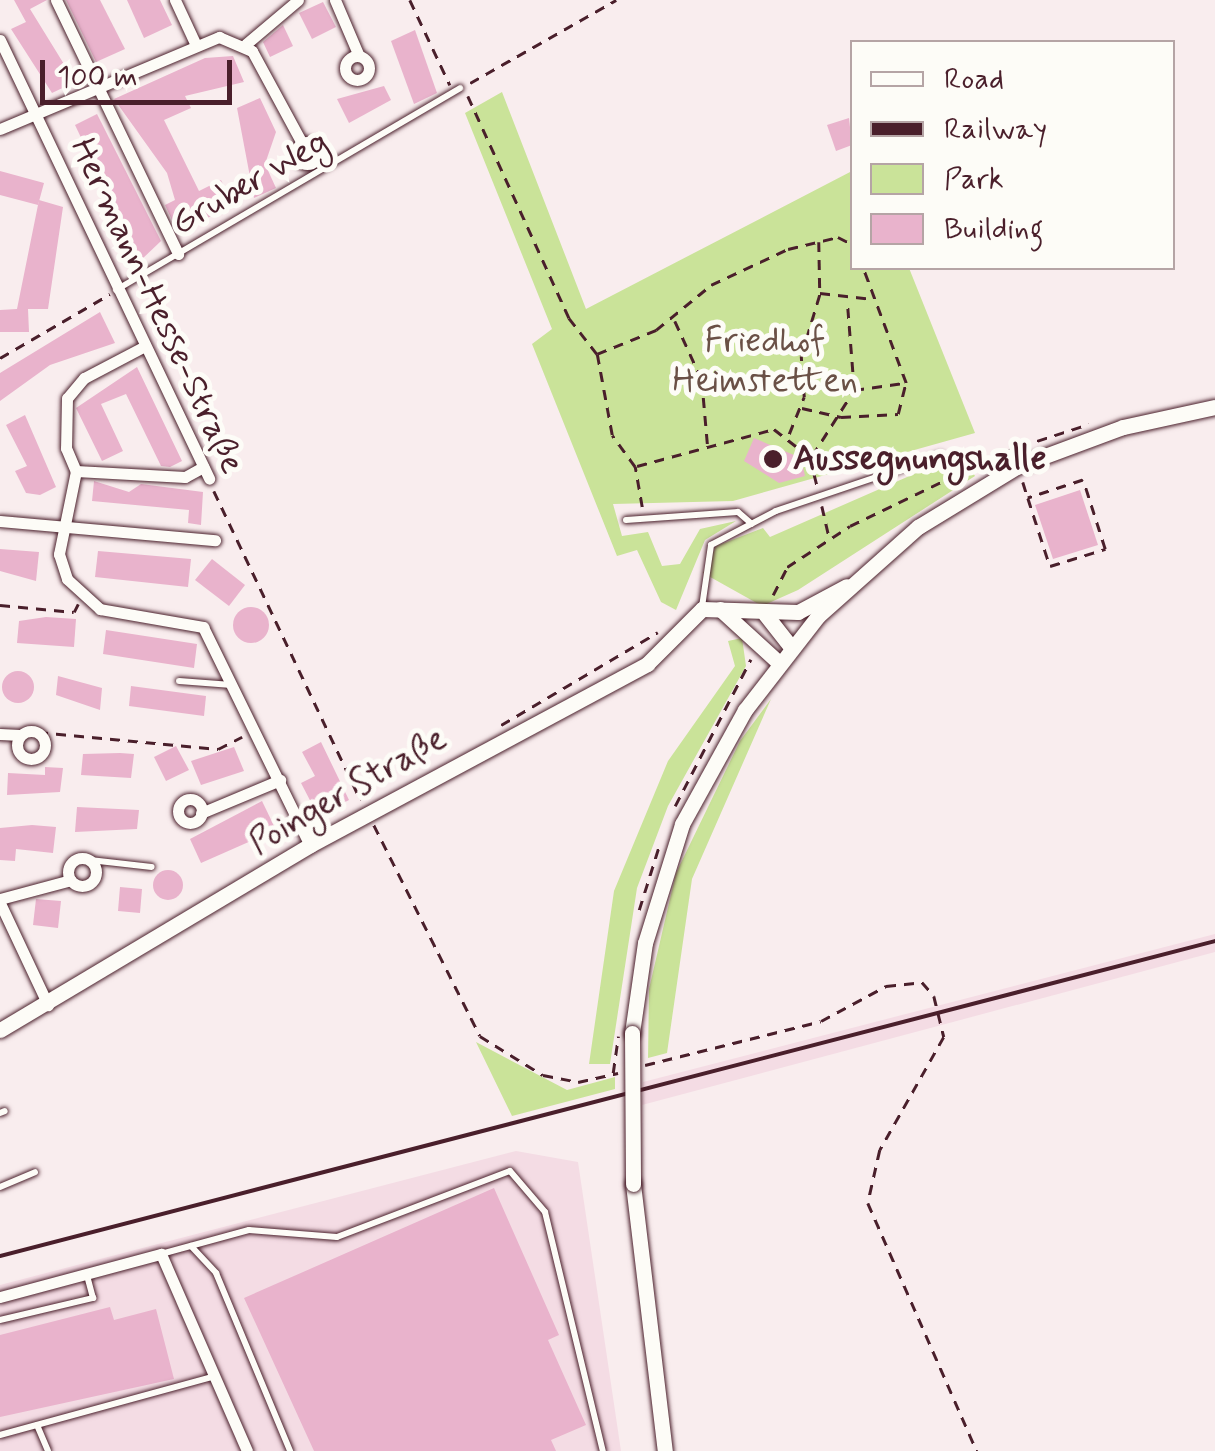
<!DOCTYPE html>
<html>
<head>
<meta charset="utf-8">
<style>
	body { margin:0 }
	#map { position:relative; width:1215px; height:1451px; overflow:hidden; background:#f9edee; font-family:Mynerve,sans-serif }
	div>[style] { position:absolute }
	.built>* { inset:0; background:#f4dce4 }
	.green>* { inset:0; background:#cae399 }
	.building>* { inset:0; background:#e9b3cc }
	.round { border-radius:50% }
	.path>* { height:2.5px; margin-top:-1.25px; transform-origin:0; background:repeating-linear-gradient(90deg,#4a1f2b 0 10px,transparent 0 18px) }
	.roads { filter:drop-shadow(0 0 2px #4a1f2b) drop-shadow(0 0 2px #4a1f2b) }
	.lane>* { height:6px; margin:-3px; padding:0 3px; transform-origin:3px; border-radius:3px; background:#fdfcf7 }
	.street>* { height:11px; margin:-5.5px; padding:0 5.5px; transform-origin:5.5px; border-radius:5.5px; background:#fdfcf7 }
	.street>.ring { margin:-5.5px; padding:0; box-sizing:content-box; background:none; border:11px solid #fdfcf7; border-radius:50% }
	.secondary>* { height:15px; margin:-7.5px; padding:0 7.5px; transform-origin:7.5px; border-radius:7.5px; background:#fdfcf7 }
	.rail>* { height:4px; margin:-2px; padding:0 2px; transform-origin:2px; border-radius:2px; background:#4a1f2b }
	.bridges { filter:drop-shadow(0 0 2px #4a1f2b) drop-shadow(0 0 2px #4a1f2b) }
	.secondary-bridge>* { height:15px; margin:-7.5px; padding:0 7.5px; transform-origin:7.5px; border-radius:7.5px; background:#fdfcf7 }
	.dots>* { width:28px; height:28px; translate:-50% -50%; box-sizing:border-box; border:5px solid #fdfcf7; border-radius:50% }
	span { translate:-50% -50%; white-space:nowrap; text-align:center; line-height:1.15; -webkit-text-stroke:10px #fdfcf7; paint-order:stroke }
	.street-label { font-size:35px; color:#4a1f2b }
	.park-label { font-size:35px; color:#6a5046 }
	.poi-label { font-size:35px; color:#4a1f2b; font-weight:700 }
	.left { translate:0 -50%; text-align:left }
	.legend { position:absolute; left:850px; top:40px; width:325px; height:230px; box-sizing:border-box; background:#fdfcf7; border:2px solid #b5a4a5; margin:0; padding:12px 18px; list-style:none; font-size:30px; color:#4a1f2b }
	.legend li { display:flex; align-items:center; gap:20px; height:50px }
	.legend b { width:50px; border:2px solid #b5a4a5 }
	.scale { position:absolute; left:40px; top:60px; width:192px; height:45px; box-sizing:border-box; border:5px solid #4a1f2b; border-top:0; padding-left:12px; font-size:30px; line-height:35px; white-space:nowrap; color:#4a1f2b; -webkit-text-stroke:8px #fdfcf7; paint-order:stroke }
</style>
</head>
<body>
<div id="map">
	<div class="built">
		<i style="clip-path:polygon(1215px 934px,1215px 952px,642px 1105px,643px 1082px)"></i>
		<i style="clip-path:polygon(516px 1151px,578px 1162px,621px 1451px,0 1451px,0 1285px)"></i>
	</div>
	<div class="green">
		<i style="clip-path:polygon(502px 92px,586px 309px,852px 171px,852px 268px,909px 268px,975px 433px,733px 501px,613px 504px,622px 536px,648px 532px,662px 566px,680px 564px,700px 529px,736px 521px,705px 540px,676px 610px,661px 602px,637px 550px,617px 556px,532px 344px,552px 329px,465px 113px)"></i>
		<i style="clip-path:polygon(962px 453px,975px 476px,798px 590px,762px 606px,703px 573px,716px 546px,763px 528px,770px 537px)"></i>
		<i style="clip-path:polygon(742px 638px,746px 666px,668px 806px,637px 888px,610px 1064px,589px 1064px,614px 891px,668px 761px,735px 666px,728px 641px)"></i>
		<i style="clip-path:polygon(771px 699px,692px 879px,667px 1053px,648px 1058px,649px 989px,676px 873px,740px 741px)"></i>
		<i style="clip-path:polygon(476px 1042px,567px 1090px,615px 1077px,615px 1089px,512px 1116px)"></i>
	</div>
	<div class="building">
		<i style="clip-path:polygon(14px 0,47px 0,30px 9px,75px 82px,52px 93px,11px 29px,26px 22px)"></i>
		<i style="clip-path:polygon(66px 0,100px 0,125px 49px,96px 62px)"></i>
		<i style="clip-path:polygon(127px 0,160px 0,172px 25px,144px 38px)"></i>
		<i style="clip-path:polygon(323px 2px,336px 27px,312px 39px,299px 13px)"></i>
		<i style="clip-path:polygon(283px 25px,293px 46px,270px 57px,263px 42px)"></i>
		<i style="clip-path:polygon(415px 30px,437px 93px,414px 104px,391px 41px)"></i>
		<i style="clip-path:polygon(233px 56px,244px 82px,185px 96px,191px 108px,164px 120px,199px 191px,221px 180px,233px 205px,178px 233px,165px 205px,175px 200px,167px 173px,114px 99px,205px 58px)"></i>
		<i style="clip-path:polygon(384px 86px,391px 100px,349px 123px,337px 99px)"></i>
		<i style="clip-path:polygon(260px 98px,276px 132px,265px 164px,276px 188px,254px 198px,237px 108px)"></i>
		<i style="clip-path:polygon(97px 114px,161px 241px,140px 261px,75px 125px)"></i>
		<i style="clip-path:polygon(849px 118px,852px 145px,836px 151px,827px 125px)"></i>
		<i style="clip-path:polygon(0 171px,44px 183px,38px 205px,0 195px)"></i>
		<i style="clip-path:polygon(39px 200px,63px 207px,48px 309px,28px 309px,29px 332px,0 332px,0 310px,17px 309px)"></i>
		<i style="clip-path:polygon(100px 312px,115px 343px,50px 365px,0 401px,0 373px)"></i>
		<i style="clip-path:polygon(137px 367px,182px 461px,170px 467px,161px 466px,126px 394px,101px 404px,123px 451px,102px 461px,76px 408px)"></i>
		<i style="clip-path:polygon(25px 415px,56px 487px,40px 495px,26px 493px,15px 471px,27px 466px,6px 425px)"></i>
		<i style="clip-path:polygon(754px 438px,801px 458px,805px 476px,779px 483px,744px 461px)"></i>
		<i style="clip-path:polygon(94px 481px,129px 492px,141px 484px,203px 492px,201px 525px,188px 523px,189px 510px,92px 501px)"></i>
		<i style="clip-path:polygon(1080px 490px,1098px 545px,1053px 559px,1035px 505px)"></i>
		<i style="clip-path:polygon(0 549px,39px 552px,36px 581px,0 571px)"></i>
		<i style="clip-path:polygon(98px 551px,191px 559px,188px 587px,95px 577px)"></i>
		<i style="clip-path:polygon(212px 559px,245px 585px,229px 606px,195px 580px)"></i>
		<i class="round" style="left:233px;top:607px;width:36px;height:36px"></i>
		<i style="clip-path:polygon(46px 617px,76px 619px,74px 647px,17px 643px,19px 621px)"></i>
		<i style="clip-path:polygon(106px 630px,197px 644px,194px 668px,103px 654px)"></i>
		<i class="round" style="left:2px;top:671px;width:32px;height:32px"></i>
		<i style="clip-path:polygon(58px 676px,102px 688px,100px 710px,56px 695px)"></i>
		<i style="clip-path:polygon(131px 686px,206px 696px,204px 716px,129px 706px)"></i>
		<i style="clip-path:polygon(321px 742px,349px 800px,330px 810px,315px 810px,301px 783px,315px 776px,302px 752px)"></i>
		<i style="clip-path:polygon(176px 746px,189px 770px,166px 781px,154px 757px)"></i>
		<i style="clip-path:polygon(234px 747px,244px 771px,201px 785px,191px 761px)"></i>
		<i style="clip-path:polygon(120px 753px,134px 754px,131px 778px,81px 775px,83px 754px)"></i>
		<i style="clip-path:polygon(45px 767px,63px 768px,60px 792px,7px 795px,8px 773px,45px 775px)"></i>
		<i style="clip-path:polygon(262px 801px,276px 830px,201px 863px,190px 839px)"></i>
		<i style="clip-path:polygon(77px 807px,139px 810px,137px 829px,75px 832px)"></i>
		<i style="clip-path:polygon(32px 825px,56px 827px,53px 853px,16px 849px,15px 861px,0 860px,0 828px)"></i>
		<i class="round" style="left:153px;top:870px;width:30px;height:30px"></i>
		<i style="clip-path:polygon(120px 887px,142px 889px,140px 913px,118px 911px)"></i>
		<i style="clip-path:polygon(36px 899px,61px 901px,58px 928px,33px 925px)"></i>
		<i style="clip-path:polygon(494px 1188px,559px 1335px,548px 1340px,586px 1425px,551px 1440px,556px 1451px,314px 1451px,244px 1298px)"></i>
		<i style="clip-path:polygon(110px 1307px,114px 1320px,156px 1309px,174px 1379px,0 1417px,0 1335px)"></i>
	</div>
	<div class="path">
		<i style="left:410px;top:0;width:94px;rotate:64.8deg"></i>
		<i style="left:470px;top:83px;width:168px;rotate:-29.6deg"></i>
		<i style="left:468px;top:96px;width:244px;rotate:65.5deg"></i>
		<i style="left:569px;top:318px;width:46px;rotate:52.1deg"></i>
		<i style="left:819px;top:242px;width:51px;rotate:88.9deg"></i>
		<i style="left:820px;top:293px;width:53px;rotate:6.5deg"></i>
		<i style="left:675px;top:321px;width:65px;rotate:65.4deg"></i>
		<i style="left:702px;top:380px;width:69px;rotate:85deg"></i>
		<i style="left:0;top:358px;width:127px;rotate:-30.2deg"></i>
		<i style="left:854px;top:390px;width:50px;rotate:-8deg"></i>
		<i style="left:802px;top:408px;width:40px;rotate:13deg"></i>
		<i style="left:841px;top:417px;width:57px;rotate:-3deg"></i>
		<i style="left:898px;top:414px;width:32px;rotate:-76deg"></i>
		<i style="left:906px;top:383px;width:123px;rotate:-110.5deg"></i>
		<i style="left:789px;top:434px;width:40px;rotate:-68deg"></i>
		<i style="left:804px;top:397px;width:41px;rotate:-94.2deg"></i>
		<i style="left:801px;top:356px;width:66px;rotate:-73.2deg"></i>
		<i style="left:812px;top:456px;width:78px;rotate:-57.5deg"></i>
		<i style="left:854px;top:390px;width:88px;rotate:-94.5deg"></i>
		<i style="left:637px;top:466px;width:142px;rotate:-15.1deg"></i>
		<i style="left:774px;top:429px;width:46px;rotate:37.9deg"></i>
		<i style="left:810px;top:457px;width:32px;rotate:76deg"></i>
		<i style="left:1023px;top:482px;width:17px;rotate:73deg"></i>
		<i style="left:1028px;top:498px;width:71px;rotate:72.1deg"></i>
		<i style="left:1050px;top:566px;width:58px;rotate:-17.2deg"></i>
		<i style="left:1105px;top:549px;width:72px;rotate:-107.7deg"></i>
		<i style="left:1083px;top:480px;width:58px;rotate:161.9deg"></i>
		<i style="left:214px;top:491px;width:342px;rotate:64.6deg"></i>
		<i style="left:822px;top:506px;width:32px;rotate:77deg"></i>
		<i style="left:642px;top:507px;width:41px;rotate:-99.9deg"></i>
		<i style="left:635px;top:467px;width:39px;rotate:-126deg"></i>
		<i style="left:612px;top:435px;width:82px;rotate:-100.5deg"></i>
		<i style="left:597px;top:354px;width:64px;rotate:-22.1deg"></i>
		<i style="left:656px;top:330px;width:71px;rotate:-39.3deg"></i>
		<i style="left:711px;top:285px;width:85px;rotate:-25.1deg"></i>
		<i style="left:788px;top:249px;width:51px;rotate:-13.5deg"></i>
		<i style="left:838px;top:237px;width:16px;rotate:27deg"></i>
		<i style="left:773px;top:595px;width:31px;rotate:-63deg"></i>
		<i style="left:787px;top:567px;width:75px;rotate:-33.1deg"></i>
		<i style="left:850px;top:526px;width:170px;rotate:-25.8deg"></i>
		<i style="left:1003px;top:452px;width:90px;rotate:-18deg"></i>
		<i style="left:0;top:605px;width:74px;rotate:5.4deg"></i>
		<i style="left:74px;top:612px;width:9px;rotate:-63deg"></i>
		<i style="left:501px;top:725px;width:182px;rotate:-30.6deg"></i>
		<i style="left:38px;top:732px;width:181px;rotate:5.4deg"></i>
		<i style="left:218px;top:749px;width:27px;rotate:-27deg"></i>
		<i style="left:675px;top:806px;width:165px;rotate:-62.7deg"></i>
		<i style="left:374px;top:825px;width:236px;rotate:63.3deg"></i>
		<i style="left:480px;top:1036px;width:74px;rotate:31.8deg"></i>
		<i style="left:543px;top:1075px;width:36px;rotate:11deg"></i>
		<i style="left:578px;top:1082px;width:41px;rotate:-12.7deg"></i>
		<i style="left:639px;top:910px;width:67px;rotate:-72.6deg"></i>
		<i style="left:645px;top:1065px;width:181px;rotate:-14deg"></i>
		<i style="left:821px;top:1021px;width:74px;rotate:-28.3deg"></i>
		<i style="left:886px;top:986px;width:36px;rotate:-6deg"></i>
		<i style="left:922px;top:982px;width:18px;rotate:49deg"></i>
		<i style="left:934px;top:996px;width:42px;rotate:76.3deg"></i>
		<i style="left:944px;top:1037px;width:130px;rotate:119.5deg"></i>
		<i style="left:880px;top:1150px;width:54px;rotate:102.8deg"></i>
		<i style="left:868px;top:1203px;width:271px;rotate:66.3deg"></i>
		<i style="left:613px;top:1073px;width:37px;rotate:-82deg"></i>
	</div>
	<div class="roads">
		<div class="lane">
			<i style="left:116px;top:290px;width:399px;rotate:-30.4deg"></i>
			<i style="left:626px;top:520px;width:112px;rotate:-4.1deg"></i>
			<i style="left:738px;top:512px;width:18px;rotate:41deg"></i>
			<i style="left:702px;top:607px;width:63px;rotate:-81.7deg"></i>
			<i style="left:711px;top:545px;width:73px;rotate:-27.6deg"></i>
			<i style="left:776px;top:511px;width:174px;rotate:-18.7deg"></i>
			<i style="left:179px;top:681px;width:53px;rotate:4.3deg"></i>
			<i style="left:90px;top:860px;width:62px;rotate:6.4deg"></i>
			<i style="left:0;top:1113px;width:5px;rotate:-22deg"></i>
			<i style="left:0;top:1187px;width:38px;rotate:-23deg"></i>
			<i style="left:191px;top:1246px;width:37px;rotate:47deg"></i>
			<i style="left:216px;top:1273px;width:193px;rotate:67.4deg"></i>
			<i style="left:161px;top:1254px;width:91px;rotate:-15.3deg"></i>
			<i style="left:249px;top:1230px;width:88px;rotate:4.5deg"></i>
			<i style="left:337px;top:1237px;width:185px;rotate:-20.9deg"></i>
			<i style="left:510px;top:1171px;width:54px;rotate:49.5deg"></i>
			<i style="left:545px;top:1212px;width:246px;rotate:76.4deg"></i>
			<i style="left:0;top:1320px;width:96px;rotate:-13.3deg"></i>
			<i style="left:93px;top:1298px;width:24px;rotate:-105deg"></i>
			<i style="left:37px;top:1425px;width:28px;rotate:67deg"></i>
			<i style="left:0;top:1435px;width:223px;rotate:-15.3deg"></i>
		</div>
		<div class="street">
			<i style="left:56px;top:0;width:282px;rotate:64.3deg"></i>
			<i style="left:175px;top:0;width:47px;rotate:65.1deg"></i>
			<i style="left:335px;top:0;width:61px;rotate:66.8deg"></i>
			<i style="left:0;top:40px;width:486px;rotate:64.5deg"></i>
			<i style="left:246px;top:44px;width:68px;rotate:-40.2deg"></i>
			<i class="ring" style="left:345px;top:56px;width:13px;height:13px"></i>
			<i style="left:0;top:129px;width:238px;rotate:-22.8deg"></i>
			<i style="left:219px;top:37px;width:36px;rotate:23deg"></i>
			<i style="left:252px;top:51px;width:105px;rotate:61.5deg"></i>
			<i class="ring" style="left:296px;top:142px;width:11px;height:11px"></i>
			<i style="left:145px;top:346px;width:69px;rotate:152.3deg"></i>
			<i style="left:84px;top:378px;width:26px;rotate:130deg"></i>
			<i style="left:67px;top:398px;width:50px;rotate:91.1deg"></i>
			<i style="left:66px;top:448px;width:25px;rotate:67deg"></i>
			<i style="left:76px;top:471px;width:85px;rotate:101.6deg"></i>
			<i style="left:59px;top:554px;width:26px;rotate:72deg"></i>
			<i style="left:67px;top:579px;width:45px;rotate:42.3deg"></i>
			<i style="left:100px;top:609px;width:105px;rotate:9.9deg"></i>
			<i style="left:203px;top:627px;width:243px;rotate:63.9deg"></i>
			<i style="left:76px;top:471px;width:109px;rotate:3.2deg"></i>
			<i style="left:185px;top:477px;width:21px;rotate:-29deg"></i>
			<i style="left:0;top:521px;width:216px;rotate:5.1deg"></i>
			<i class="ring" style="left:17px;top:731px;width:17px;height:17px"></i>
			<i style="left:0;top:734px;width:20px;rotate:3deg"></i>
			<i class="ring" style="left:178px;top:799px;width:13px;height:13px"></i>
			<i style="left:201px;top:813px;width:86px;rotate:-22.7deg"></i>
			<i class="ring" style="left:68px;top:858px;width:17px;height:17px"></i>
			<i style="left:0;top:899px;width:73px;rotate:-15deg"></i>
			<i style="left:0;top:903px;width:113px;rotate:64.8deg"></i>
			<i style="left:0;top:1297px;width:167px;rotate:-15deg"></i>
			<i style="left:161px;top:1254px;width:215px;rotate:66.4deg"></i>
		</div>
		<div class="secondary">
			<i style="left:720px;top:609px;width:79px;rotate:42.4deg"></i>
			<i style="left:765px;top:614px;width:42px;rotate:51.8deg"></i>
			<i style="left:0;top:1030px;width:361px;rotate:-30.8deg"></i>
			<i style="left:310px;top:845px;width:383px;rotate:-28.2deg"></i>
			<i style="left:647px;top:664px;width:78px;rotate:-45deg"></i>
			<i style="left:702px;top:609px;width:96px;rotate:1.8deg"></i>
			<i style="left:798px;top:612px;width:55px;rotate:-28deg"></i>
			<i style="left:632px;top:1033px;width:91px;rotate:-81.8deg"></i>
			<i style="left:645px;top:943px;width:125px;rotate:-72.7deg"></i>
			<i style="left:682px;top:824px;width:130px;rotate:-61.1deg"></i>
			<i style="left:745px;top:710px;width:119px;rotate:-52.2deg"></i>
			<i style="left:818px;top:616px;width:134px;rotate:-41.7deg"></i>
			<i style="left:918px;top:527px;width:117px;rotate:-31.4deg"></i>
			<i style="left:1018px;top:466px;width:112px;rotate:-20.4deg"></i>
			<i style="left:1123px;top:427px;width:94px;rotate:-12.3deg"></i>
			<i style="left:633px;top:1184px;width:269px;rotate:83.2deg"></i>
		</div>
	</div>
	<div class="rail">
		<i style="left:0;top:1256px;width:1255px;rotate:-14.53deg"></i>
	</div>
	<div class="bridges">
		<div class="secondary-bridge">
			<i style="left:632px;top:1033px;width:151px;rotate:89.6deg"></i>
		</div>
	</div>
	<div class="dots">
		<i style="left:773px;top:459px;background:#4a1f2b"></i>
	</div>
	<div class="street-label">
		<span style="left:250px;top:183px;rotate:-30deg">Gruber Weg</span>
		<span style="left:157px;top:306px;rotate:65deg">Hermann-Hesse-Straße</span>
		<span style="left:348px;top:791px;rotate:-30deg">Poinger Straße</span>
	</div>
	<div class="park-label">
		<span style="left:765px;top:361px">Friedhof<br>Heimstetten</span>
	</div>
	<div class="poi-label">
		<span class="left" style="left:793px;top:459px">Aussegnungshalle</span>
	</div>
	<ul class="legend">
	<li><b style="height:12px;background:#fdfcf7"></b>Road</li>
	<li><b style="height:12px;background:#4a1f2b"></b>Railway</li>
	<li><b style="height:28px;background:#cae399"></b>Park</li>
	<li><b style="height:28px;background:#e9b3cc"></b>Building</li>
	</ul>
	<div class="scale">100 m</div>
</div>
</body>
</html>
